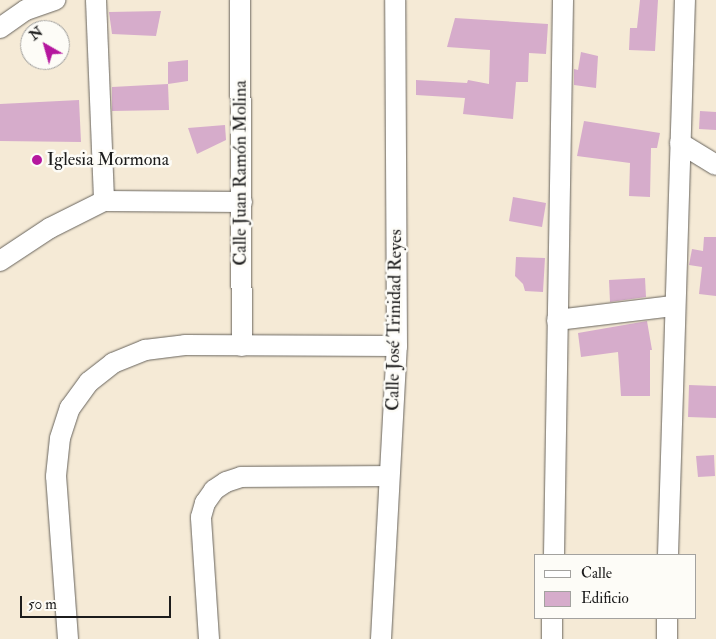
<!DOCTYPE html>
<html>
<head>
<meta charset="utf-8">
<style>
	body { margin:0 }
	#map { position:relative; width:716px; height:639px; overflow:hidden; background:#f5ead6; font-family:"IM FELL Double Pica",serif }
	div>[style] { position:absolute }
	.building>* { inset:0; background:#d6accb }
	.roads { filter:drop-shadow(0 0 1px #68645d) drop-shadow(0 0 1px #68645d) }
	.minor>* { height:20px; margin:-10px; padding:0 10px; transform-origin:10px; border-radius:10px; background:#fff }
	.dots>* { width:14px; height:14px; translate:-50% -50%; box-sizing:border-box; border:2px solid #fdfcf7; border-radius:50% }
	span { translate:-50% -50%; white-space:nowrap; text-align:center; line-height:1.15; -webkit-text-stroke:5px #fdfcf7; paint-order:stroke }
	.poi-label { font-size:18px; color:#1c1c1c }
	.left { translate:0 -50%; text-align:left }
	.street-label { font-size:18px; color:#1c1c1c }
	.legend { position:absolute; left:534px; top:554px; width:162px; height:65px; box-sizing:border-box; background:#fdfcf7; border:1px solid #a3a29f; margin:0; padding:6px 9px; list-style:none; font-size:15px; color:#1c1c1c }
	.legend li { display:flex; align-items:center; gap:10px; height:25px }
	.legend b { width:25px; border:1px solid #a3a29f }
	.north { position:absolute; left:20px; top:20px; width:50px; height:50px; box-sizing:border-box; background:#fdfcf7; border:1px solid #a3a29f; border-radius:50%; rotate:322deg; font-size:14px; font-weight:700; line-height:20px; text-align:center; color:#1c1c1c }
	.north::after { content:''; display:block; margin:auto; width:18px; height:22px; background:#b5179e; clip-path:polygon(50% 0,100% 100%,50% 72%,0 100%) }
	.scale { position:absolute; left:20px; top:596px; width:151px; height:22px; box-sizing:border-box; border:2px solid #1c1c1c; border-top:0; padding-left:6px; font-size:15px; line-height:18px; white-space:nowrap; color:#1c1c1c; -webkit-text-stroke:4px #fdfcf7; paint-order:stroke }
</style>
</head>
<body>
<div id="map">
	<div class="building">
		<i style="clip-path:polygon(640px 0,658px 0,655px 51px,629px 50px,630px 28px,637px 28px)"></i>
		<i style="clip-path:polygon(161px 11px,156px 36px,112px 34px,109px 12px)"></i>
		<i style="clip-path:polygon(455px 18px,548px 24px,546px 54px,529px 53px,528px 82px,516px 82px,513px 119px,463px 114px,465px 98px,416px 95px,416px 80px,467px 83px,468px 80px,489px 84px,490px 50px,447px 47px)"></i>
		<i style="clip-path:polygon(581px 52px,598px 56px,596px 88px,574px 85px,574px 69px,578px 70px)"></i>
		<i style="clip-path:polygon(188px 60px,188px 81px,168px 84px,168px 62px)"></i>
		<i style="clip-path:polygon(168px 84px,169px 110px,112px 111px,112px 87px)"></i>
		<i style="clip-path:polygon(79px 100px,81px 142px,0 141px,0 104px)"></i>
		<i style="clip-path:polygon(700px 111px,716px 112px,716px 130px,699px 129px)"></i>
		<i style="clip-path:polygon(584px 121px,660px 133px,657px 148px,651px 148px,650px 197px,629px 196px,630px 163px,577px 156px)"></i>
		<i style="clip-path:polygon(225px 125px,226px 140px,197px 154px,188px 128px)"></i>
		<i style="clip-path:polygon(513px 197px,546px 203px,542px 227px,509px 221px)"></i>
		<i style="clip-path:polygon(704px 237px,716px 237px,716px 296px,699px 294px,702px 267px,689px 265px,692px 249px,703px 251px)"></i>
		<i style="clip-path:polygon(516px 257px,545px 258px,543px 292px,525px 291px,523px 284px,515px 276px)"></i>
		<i style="clip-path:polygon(645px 278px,646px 297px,610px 302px,609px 280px)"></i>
		<i style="clip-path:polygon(647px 321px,652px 350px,650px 350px,650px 396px,621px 396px,618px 352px,581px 357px,578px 333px)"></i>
		<i style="clip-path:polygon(689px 385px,716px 386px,716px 418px,688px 417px)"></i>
		<i style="clip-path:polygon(714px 455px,715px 476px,698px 477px,696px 456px)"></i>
	</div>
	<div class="roads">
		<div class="minor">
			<i style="left:96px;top:0;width:201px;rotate:87.7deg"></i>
			<i style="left:240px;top:0;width:346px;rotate:89.7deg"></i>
			<i style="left:0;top:28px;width:32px;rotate:-35deg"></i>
			<i style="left:26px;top:10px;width:31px;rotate:-19deg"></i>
			<i style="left:680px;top:143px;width:42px;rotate:31.4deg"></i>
			<i style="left:0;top:261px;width:60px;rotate:-33.4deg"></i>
			<i style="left:50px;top:228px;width:60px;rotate:-26.6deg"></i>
			<i style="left:104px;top:201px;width:138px;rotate:0.4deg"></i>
			<i style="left:557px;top:320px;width:117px;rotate:-6.9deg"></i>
			<i style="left:554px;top:555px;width:555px;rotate:-89.07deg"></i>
			<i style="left:668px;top:555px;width:555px;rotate:-88.25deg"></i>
			<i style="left:68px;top:639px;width:163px;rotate:-94.2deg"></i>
			<i style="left:56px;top:476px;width:38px;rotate:-84deg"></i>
			<i style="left:60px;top:438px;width:32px;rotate:-72deg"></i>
			<i style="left:70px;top:408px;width:32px;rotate:-54deg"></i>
			<i style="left:89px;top:382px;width:31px;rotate:-38deg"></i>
			<i style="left:113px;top:363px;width:35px;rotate:-22deg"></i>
			<i style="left:145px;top:350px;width:40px;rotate:-7.1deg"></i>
			<i style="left:185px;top:345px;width:212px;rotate:0.3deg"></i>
			<i style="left:209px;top:639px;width:122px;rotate:-93.8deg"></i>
			<i style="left:201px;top:517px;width:15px;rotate:-74deg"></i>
			<i style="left:205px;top:503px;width:16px;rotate:-55deg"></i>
			<i style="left:214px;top:490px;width:14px;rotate:-34deg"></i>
			<i style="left:226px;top:482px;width:16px;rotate:-18deg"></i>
			<i style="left:241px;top:477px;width:148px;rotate:-0.4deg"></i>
			<i style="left:381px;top:639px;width:293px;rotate:-86.9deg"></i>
			<i style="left:397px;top:346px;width:346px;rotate:-90.3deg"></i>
			<i style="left:552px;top:639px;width:21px;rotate:-90deg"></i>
			<i style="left:667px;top:639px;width:21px;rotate:-90deg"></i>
		</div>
	</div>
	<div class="dots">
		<i style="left:37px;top:160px;background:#b5179e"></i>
	</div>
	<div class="poi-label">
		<span class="left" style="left:47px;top:160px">Iglesia Mormona</span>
	</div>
	<div class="street-label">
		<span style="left:241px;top:173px;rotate:-90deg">Calle Juan Ramón Molina</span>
		<span style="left:395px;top:320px;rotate:-89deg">Calle José Trinidad Reyes</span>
	</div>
	<ul class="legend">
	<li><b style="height:6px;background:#fff"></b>Calle</li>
	<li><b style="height:14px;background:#d6accb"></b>Edificio</li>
	</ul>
	<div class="north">N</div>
	<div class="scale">50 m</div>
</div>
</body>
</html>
